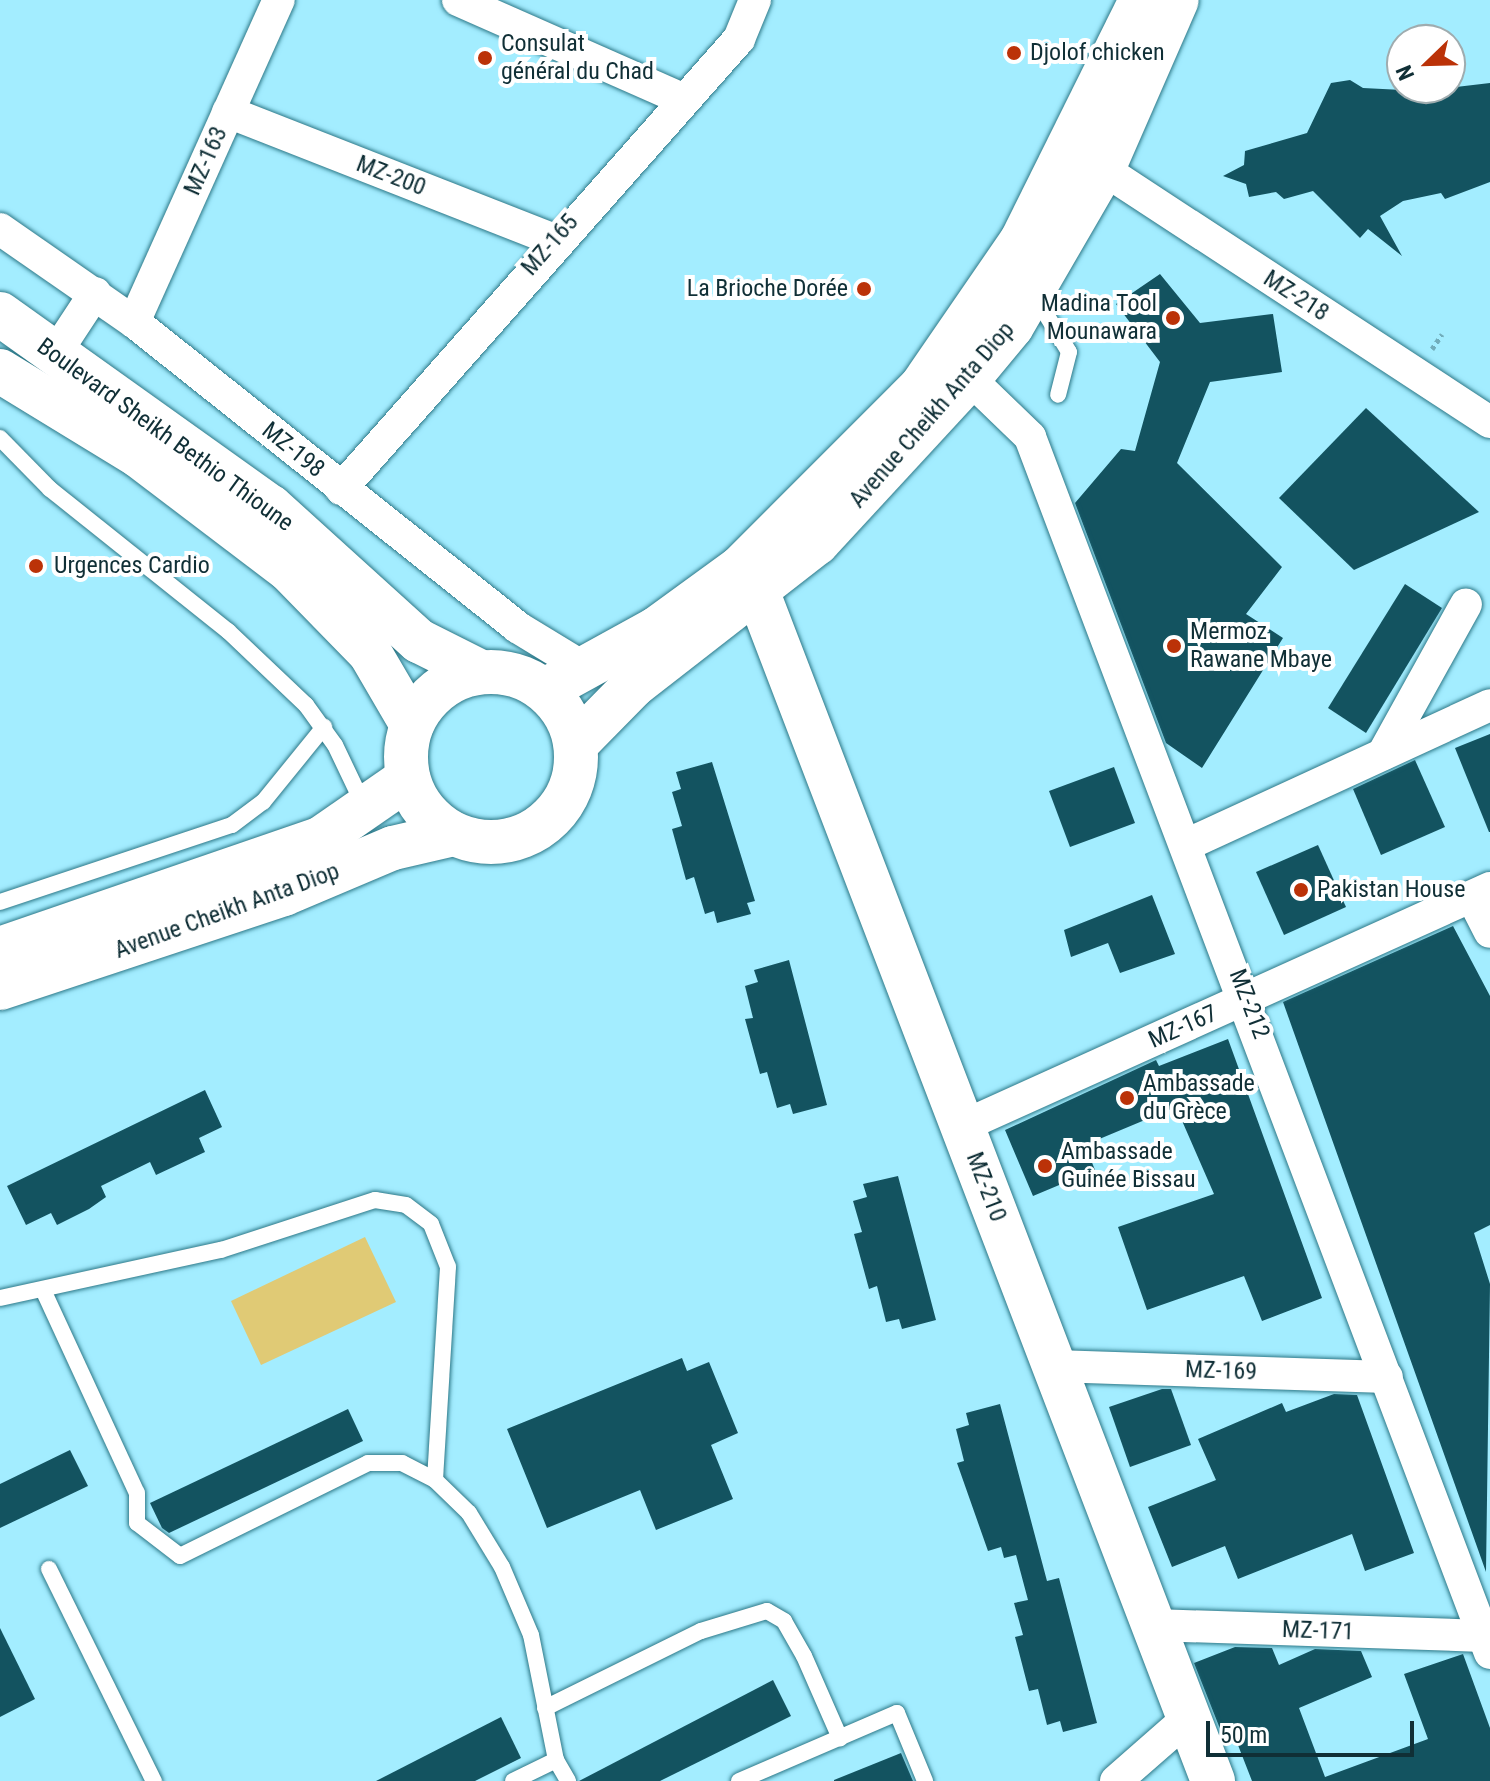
<!DOCTYPE html>
<html>
<head>
<meta charset="utf-8">
<style>
	body { margin:0 }
	#map { position:relative; width:1490px; height:1781px; overflow:hidden; background:#a3edff; font-family:"Roboto Condensed",sans-serif }
	div>[style] { position:absolute }
	.green>* { inset:0; background:#e0ca75 }
	.building>* { inset:0; background:#135360 }
	.path>* { height:5px; margin-top:-2.5px; transform-origin:0; background:repeating-linear-gradient(90deg,#71adbb 0 4px,transparent 0 8px) }
	.roads { filter:drop-shadow(0 0 2px #2d7888) drop-shadow(0 0 2px #2d7888) }
	.lane>* { height:16px; margin:-8px; padding:0 8px; transform-origin:8px; border-radius:8px; background:#fff }
	.street>* { height:32px; margin:-16px; padding:0 16px; transform-origin:16px; border-radius:16px; background:#fff }
	.secondary>* { height:44px; margin:-22px; padding:0 22px; transform-origin:22px; border-radius:22px; background:#fff }
	.primary>* { height:44px; margin:-22px; padding:0 22px; transform-origin:22px; border-radius:22px; background:#fff }
	.primary>.ring { margin:-22px; padding:0; box-sizing:content-box; background:none; border:44px solid #fff; border-radius:50% }
	.dots>* { width:22px; height:22px; translate:-50% -50%; box-sizing:border-box; border:4px solid #fff; border-radius:50% }
	span { translate:-50% -50%; white-space:nowrap; text-align:center; line-height:1.15; -webkit-text-stroke:8px #fff; paint-order:stroke }
	.poi-label { font-size:24px; color:#102f36 }
	.left { translate:0 -50%; text-align:left }
	.right { translate:-100% -50%; text-align:right }
	.street-label { font-size:24px; color:#102f36 }
	.north { position:absolute; left:1386px; top:24px; width:80px; height:80px; box-sizing:border-box; background:#fff; border:2px solid #9facaf; border-radius:50%; rotate:247deg; font-size:22px; font-weight:700; line-height:32px; text-align:center; color:#102f36 }
	.north::after { content:''; display:block; margin:auto; width:28px; height:36px; background:#bb3208; clip-path:polygon(50% 0,100% 100%,50% 72%,0 100%) }
	.scale { position:absolute; left:1206px; top:1721px; width:208px; height:36px; box-sizing:border-box; border:4px solid #102f36; border-top:0; padding-left:10px; font-size:24px; line-height:28px; white-space:nowrap; color:#102f36; -webkit-text-stroke:6px #fff; paint-order:stroke }
</style>
</head>
<body>
<div id="map">
	<div class="green">
		<i style="clip-path:polygon(365px 1237px,396px 1302px,261px 1365px,231px 1301px)"></i>
	</div>
	<div class="building">
		<i style="clip-path:polygon(1350px 80px,1363px 88px,1422px 91px,1490px 83px,1490px 182px,1445px 199px,1441px 193px,1403px 201px,1380px 216px,1402px 256px,1368px 229px,1360px 238px,1313px 191px,1284px 199px,1276px 192px,1249px 197px,1246px 184px,1223px 176px,1244px 165px,1245px 151px,1307px 133px,1331px 83px)"></i>
		<i style="clip-path:polygon(1160px 274px,1200px 323px,1273px 314px,1282px 372px,1210px 382px,1177px 463px,1282px 567px,1246px 614px,1283px 638px,1202px 768px,1166px 743px,1075px 503px,1121px 449px,1135px 451px,1160px 362px,1116px 304px)"></i>
		<i style="clip-path:polygon(1366px 408px,1479px 512px,1354px 570px,1279px 498px)"></i>
		<i style="clip-path:polygon(1405px 584px,1442px 608px,1366px 733px,1328px 708px)"></i>
		<i style="clip-path:polygon(1490px 734px,1490px 832px,1489px 832px,1455px 748px)"></i>
		<i style="clip-path:polygon(1415px 760px,1445px 827px,1381px 855px,1353px 789px)"></i>
		<i style="clip-path:polygon(712px 762px,755px 901px,747px 903px,751px 914px,717px 923px,714px 911px,705px 914px,694px 877px,686px 880px,672px 829px,682px 826px,672px 792px,681px 789px,676px 772px)"></i>
		<i style="clip-path:polygon(1114px 767px,1135px 823px,1070px 847px,1049px 791px)"></i>
		<i style="clip-path:polygon(1318px 845px,1346px 907px,1284px 935px,1256px 872px)"></i>
		<i style="clip-path:polygon(1152px 895px,1175px 954px,1120px 973px,1108px 943px,1071px 957px,1064px 930px)"></i>
		<i style="clip-path:polygon(1453px 926px,1490px 996px,1490px 1225px,1474px 1233px,1490px 1284px,1486px 1572px,1283px 1002px)"></i>
		<i style="clip-path:polygon(789px 960px,827px 1105px,793px 1114px,790px 1104px,777px 1108px,767px 1072px,760px 1074px,745px 1019px,753px 1018px,745px 986px,758px 982px,754px 970px)"></i>
		<i style="clip-path:polygon(1228px 1039px,1322px 1298px,1262px 1321px,1244px 1276px,1147px 1310px,1118px 1227px,1214px 1194px,1176px 1107px,1085px 1145px,1095px 1170px,1033px 1196px,1005px 1130px,1156px 1060px,1159px 1066px)"></i>
		<i style="clip-path:polygon(205px 1090px,222px 1127px,199px 1138px,205px 1152px,156px 1175px,150px 1162px,101px 1186px,106px 1197px,89px 1209px,57px 1225px,51px 1213px,26px 1225px,7px 1186px)"></i>
		<i style="clip-path:polygon(898px 1176px,936px 1320px,902px 1329px,899px 1319px,886px 1322px,877px 1286px,869px 1289px,854px 1234px,862px 1232px,853px 1201px,867px 1197px,863px 1184px)"></i>
		<i style="clip-path:polygon(682px 1358px,687px 1371px,709px 1362px,738px 1433px,711px 1445px,733px 1499px,656px 1530px,640px 1490px,547px 1528px,507px 1429px)"></i>
		<i style="clip-path:polygon(1162px 1389px,1171px 1389px,1191px 1445px,1130px 1467px,1109px 1407px)"></i>
		<i style="clip-path:polygon(1334px 1394px,1357px 1395px,1414px 1553px,1365px 1571px,1352px 1534px,1238px 1579px,1225px 1546px,1172px 1567px,1148px 1507px,1216px 1480px,1198px 1439px,1282px 1403px,1286px 1412px)"></i>
		<i style="clip-path:polygon(1000px 1404px,1047px 1581px,1059px 1578px,1097px 1723px,1063px 1732px,1060px 1721px,1047px 1725px,1038px 1689px,1029px 1691px,1015px 1637px,1023px 1635px,1014px 1603px,1028px 1600px,1016px 1555px,1004px 1558px,1001px 1547px,988px 1551px,957px 1463px,964px 1461px,956px 1429px,969px 1425px,966px 1413px)"></i>
		<i style="clip-path:polygon(348px 1409px,363px 1441px,169px 1533px,162px 1528px,150px 1503px)"></i>
		<i style="clip-path:polygon(70px 1450px,88px 1486px,0 1528px,0 1484px)"></i>
		<i style="clip-path:polygon(0 1628px,35px 1699px,0 1717px)"></i>
		<i style="clip-path:polygon(1235px 1647px,1272px 1648px,1279px 1665px,1315px 1649px,1361px 1651px,1372px 1677px,1299px 1708px,1325px 1777px,1428px 1739px,1404px 1674px,1463px 1654px,1490px 1728px,1490px 1781px,1252px 1781px,1236px 1740px,1226px 1744px,1194px 1663px)"></i>
		<i style="clip-path:polygon(773px 1680px,791px 1716px,660px 1781px,579px 1781px)"></i>
		<i style="clip-path:polygon(501px 1717px,521px 1758px,475px 1781px,376px 1781px)"></i>
		<i style="clip-path:polygon(901px 1753px,913px 1781px,834px 1781px,834px 1780px)"></i>
	</div>
	<div class="path">
		<i style="left:1432px;top:349px;width:18px;rotate:-56deg"></i>
	</div>
	<div class="roads">
		<div class="lane">
			<i style="left:1033px;top:293px;width:69px;rotate:58.6deg"></i>
			<i style="left:1069px;top:352px;width:44px;rotate:104.3deg"></i>
			<i style="left:0;top:438px;width:71px;rotate:45.6deg"></i>
			<i style="left:50px;top:489px;width:228px;rotate:38.6deg"></i>
			<i style="left:228px;top:631px;width:108px;rotate:43.5deg"></i>
			<i style="left:306px;top:705px;width:49px;rotate:54.1deg"></i>
			<i style="left:335px;top:745px;width:70px;rotate:64.5deg"></i>
			<i style="left:0;top:902px;width:244px;rotate:-18.4deg"></i>
			<i style="left:232px;top:825px;width:39px;rotate:-37deg"></i>
			<i style="left:263px;top:802px;width:97px;rotate:-50.9deg"></i>
			<i style="left:44px;top:1292px;width:221px;rotate:65.2deg"></i>
			<i style="left:137px;top:1493px;width:30px;rotate:90deg"></i>
			<i style="left:137px;top:1523px;width:54px;rotate:37.5deg"></i>
			<i style="left:180px;top:1556px;width:210px;rotate:-26.3deg"></i>
			<i style="left:368px;top:1463px;width:34px"></i>
			<i style="left:402px;top:1463px;width:37px;rotate:27deg"></i>
			<i style="left:435px;top:1480px;width:47px;rotate:44.1deg"></i>
			<i style="left:469px;top:1513px;width:63px;rotate:58.6deg"></i>
			<i style="left:502px;top:1567px;width:74px;rotate:66.9deg"></i>
			<i style="left:531px;top:1635px;width:127px;rotate:78.7deg"></i>
			<i style="left:556px;top:1760px;width:24px;rotate:60deg"></i>
			<i style="left:0;top:1298px;width:226px;rotate:-12.3deg"></i>
			<i style="left:221px;top:1250px;width:162px;rotate:-18deg"></i>
			<i style="left:375px;top:1200px;width:31px;rotate:9deg"></i>
			<i style="left:406px;top:1205px;width:31px;rotate:37deg"></i>
			<i style="left:431px;top:1224px;width:46px;rotate:68.4deg"></i>
			<i style="left:448px;top:1267px;width:213px;rotate:93.5deg"></i>
			<i style="left:49px;top:1569px;width:237px;rotate:63.7deg"></i>
			<i style="left:545px;top:1708px;width:174px;rotate:-26.3deg"></i>
			<i style="left:701px;top:1631px;width:69px;rotate:-16.9deg"></i>
			<i style="left:767px;top:1611px;width:20px;rotate:30deg"></i>
			<i style="left:784px;top:1621px;width:40px;rotate:60.3deg"></i>
			<i style="left:804px;top:1656px;width:90px;rotate:66.3deg"></i>
			<i style="left:513px;top:1781px;width:48px;rotate:-26deg"></i>
			<i style="left:739px;top:1781px;width:172px;rotate:-23.3deg"></i>
			<i style="left:897px;top:1713px;width:74px;rotate:67.6deg"></i>
		</div>
		<div class="street">
			<i style="left:458px;top:0;width:243px;rotate:23.8deg"></i>
			<i style="left:228px;top:112px;width:350px;rotate:21.4deg"></i>
			<i style="left:1103px;top:169px;width:462px;rotate:33.2deg"></i>
			<i style="left:0;top:229px;width:163px;rotate:34.8deg"></i>
			<i style="left:134px;top:322px;width:490px;rotate:38.5deg"></i>
			<i style="left:517px;top:627px;width:81px;rotate:31.3deg"></i>
			<i style="left:134px;top:322px;width:353px;rotate:-65.8deg"></i>
			<i style="left:55px;top:354px;width:73px;rotate:-56.7deg"></i>
			<i style="left:969px;top:378px;width:85px;rotate:44deg"></i>
			<i style="left:1030px;top:437px;width:1300px;rotate:69.28deg"></i>
			<i style="left:341px;top:489px;width:601px;rotate:-48.51deg"></i>
			<i style="left:739px;top:39px;width:42px;rotate:-67.7deg"></i>
			<i style="left:1383px;top:754px;width:171px;rotate:-61deg"></i>
			<i style="left:1188px;top:844px;width:332px;rotate:-24.7deg"></i>
			<i style="left:1472px;top:897px;width:39px;rotate:63deg"></i>
			<i style="left:963px;top:1126px;width:578px;rotate:-24.3deg"></i>
			<i style="left:1055px;top:1366px;width:332px;rotate:1.9deg"></i>
			<i style="left:1154px;top:1625px;width:329px;rotate:1.9deg"></i>
			<i style="left:1116px;top:1781px;width:97px;rotate:-41.2deg"></i>
		</div>
		<div class="secondary">
			<i style="left:758px;top:593px;width:1272px;rotate:69.04deg"></i>
			<i style="left:0;top:949px;width:338px;rotate:-19deg"></i>
			<i style="left:320px;top:839px;width:107px;rotate:-34.7deg"></i>
			<i style="left:0;top:988px;width:299px;rotate:-18.3deg"></i>
			<i style="left:284px;top:894px;width:118px;rotate:-22.9deg"></i>
			<i style="left:393px;top:848px;width:62px;rotate:-13.1deg"></i>
		</div>
		<div class="primary">
			<i style="left:0;top:314px;width:333px;rotate:35.5deg"></i>
			<i style="left:271px;top:507px;width:200px;rotate:42.2deg"></i>
			<i style="left:419px;top:641px;width:69px;rotate:26.6deg"></i>
			<i style="left:0;top:371px;width:163px;rotate:31.4deg"></i>
			<i style="left:139px;top:456px;width:187px;rotate:37.2deg"></i>
			<i style="left:288px;top:569px;width:117px;rotate:45.7deg"></i>
			<i style="left:370px;top:653px;width:83px;rotate:59.7deg"></i>
			<i class="ring" style="left:406px;top:672px;width:126px;height:126px"></i>
			<i style="left:545px;top:690px;width:127px;rotate:-28.8deg"></i>
			<i style="left:656px;top:629px;width:104px;rotate:-36deg"></i>
			<i style="left:740px;top:568px;width:256px;rotate:-45deg"></i>
			<i style="left:921px;top:387px;width:178px;rotate:-55.5deg"></i>
			<i style="left:1022px;top:240px;width:268px;rotate:-63.6deg"></i>
			<i style="left:576px;top:744px;width:81px;rotate:-45.5deg"></i>
			<i style="left:633px;top:686px;width:233px;rotate:-37.9deg"></i>
			<i style="left:817px;top:543px;width:224px;rotate:-47.3deg"></i>
			<i style="left:969px;top:378px;width:67px;rotate:-50.4deg"></i>
			<i style="left:1012px;top:326px;width:181px;rotate:-59.9deg"></i>
			<i style="left:1103px;top:169px;width:184px;rotate:-66.4deg"></i>
		</div>
	</div>
	<div class="dots">
		<i style="left:1014px;top:53px;background:#bb3208"></i>
		<i style="left:485px;top:58px;background:#bb3208"></i>
		<i style="left:864px;top:289px;background:#bb3208"></i>
		<i style="left:1173px;top:318px;background:#bb3208"></i>
		<i style="left:36px;top:566px;background:#bb3208"></i>
		<i style="left:1174px;top:646px;background:#bb3208"></i>
		<i style="left:1301px;top:890px;background:#bb3208"></i>
		<i style="left:1127px;top:1098px;background:#bb3208"></i>
		<i style="left:1045px;top:1166px;background:#bb3208"></i>
	</div>
	<div class="poi-label">
		<span class="left" style="left:501px;top:58px">Consulat<br>général du Chad</span>
		<span class="left" style="left:1030px;top:53px">Djolof chicken</span>
		<span class="right" style="left:848px;top:289px">La Brioche Dorée</span>
		<span class="right" style="left:1157px;top:318px">Madina Tool<br>Mounawara</span>
		<span class="left" style="left:54px;top:566px">Urgences Cardio</span>
		<span class="left" style="left:1190px;top:646px">Mermoz<br>Rawane Mbaye</span>
		<span class="left" style="left:1317px;top:890px">Pakistan House</span>
		<span class="left" style="left:1143px;top:1098px">Ambassade<br>du Grèce</span>
		<span class="left" style="left:1061px;top:1166px">Ambassade<br>Guinée Bissau</span>
	</div>
	<div class="street-label">
		<span style="left:206px;top:161px;rotate:-66deg">MZ-163</span>
		<span style="left:391px;top:176px;rotate:21deg">MZ-200</span>
		<span style="left:550px;top:245px;rotate:-49deg">MZ-165</span>
		<span style="left:1296px;top:296px;rotate:33deg">MZ-218</span>
		<span style="left:932px;top:415px;rotate:-49deg">Avenue Cheikh Anta Diop</span>
		<span style="left:165px;top:435px;rotate:36deg">Boulevard Sheikh Bethio Thioune</span>
		<span style="left:293px;top:450px;rotate:39deg">MZ-198</span>
		<span style="left:227px;top:911px;rotate:-20deg">Avenue Cheikh Anta Diop</span>
		<span style="left:1249px;top:1004px;rotate:69deg">MZ-212</span>
		<span style="left:1183px;top:1027px;rotate:-24deg">MZ-167</span>
		<span style="left:986px;top:1187px;rotate:69deg">MZ-210</span>
		<span style="left:1221px;top:1371px;rotate:2deg">MZ-169</span>
		<span style="left:1318px;top:1631px;rotate:2deg">MZ-171</span>
	</div>
	<div class="north">N</div>
	<div class="scale">50 m</div>
</div>
</body>
</html>
